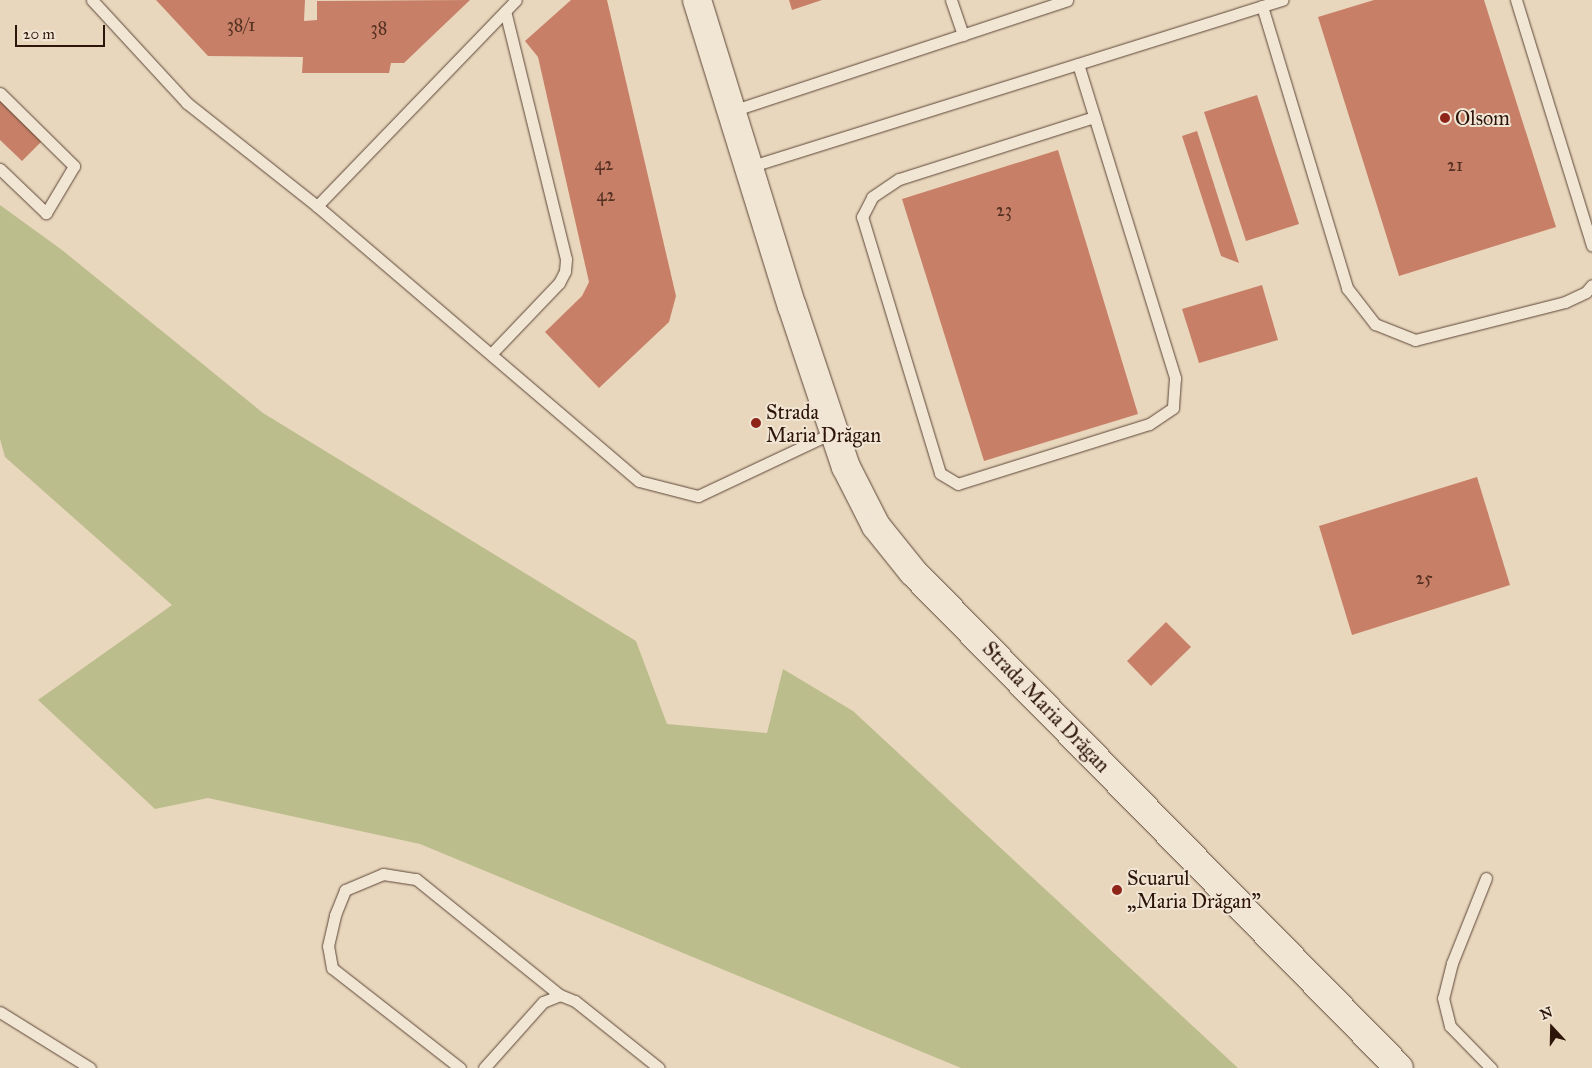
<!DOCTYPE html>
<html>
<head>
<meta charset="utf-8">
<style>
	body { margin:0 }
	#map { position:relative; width:1592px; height:1068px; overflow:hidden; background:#e9d7bd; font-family:"IM FELL Great Primer",serif }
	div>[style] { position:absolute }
	.green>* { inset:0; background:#bcbd8d }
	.building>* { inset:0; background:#c77f67 }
	.roads { filter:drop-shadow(0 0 1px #5c4637) drop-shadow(0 0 1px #5c4637) }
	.lane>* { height:11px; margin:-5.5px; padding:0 5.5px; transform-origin:5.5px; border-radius:5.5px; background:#f1e5d4 }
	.secondary>* { height:28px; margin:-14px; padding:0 14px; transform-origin:14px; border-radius:14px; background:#f1e5d4 }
	.dots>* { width:14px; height:14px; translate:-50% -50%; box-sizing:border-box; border:2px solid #f1e5d4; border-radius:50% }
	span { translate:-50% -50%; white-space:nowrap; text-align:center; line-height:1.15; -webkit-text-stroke:4px #f1e5d4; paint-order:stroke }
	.number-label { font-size:18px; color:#543021 }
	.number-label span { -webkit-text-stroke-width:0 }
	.poi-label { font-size:20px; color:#2d150a }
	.left { translate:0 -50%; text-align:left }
	.street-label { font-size:20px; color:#2d150a }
	.north { position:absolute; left:1527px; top:1003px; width:50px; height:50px; -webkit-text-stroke:4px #f1e5d4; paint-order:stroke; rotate:339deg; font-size:14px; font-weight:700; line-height:20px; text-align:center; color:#2d150a }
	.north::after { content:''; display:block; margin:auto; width:18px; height:22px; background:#2d150a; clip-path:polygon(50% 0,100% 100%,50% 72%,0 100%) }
	.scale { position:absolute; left:15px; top:25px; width:90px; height:22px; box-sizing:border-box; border:2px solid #2d150a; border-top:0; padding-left:6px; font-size:15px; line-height:18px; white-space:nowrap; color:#2d150a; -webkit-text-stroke:4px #f1e5d4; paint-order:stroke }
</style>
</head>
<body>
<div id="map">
	<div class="green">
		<i style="clip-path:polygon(0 205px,62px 250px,263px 413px,636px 641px,667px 724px,767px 733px,783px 669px,853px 711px,1238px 1068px,961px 1068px,420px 844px,208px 798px,155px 809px,38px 700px,172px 605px,5px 457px,0 439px)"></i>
	</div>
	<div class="building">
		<i style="clip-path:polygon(156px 0,305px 0,304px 21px,317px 20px,317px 1px,470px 0,404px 63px,391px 63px,389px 73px,302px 73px,303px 57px,208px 56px)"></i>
		<i style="clip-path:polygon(571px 0,607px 0,676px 296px,669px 322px,599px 388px,545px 332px,582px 296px,589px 282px,538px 57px,525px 41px)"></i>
		<i style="clip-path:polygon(789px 0,822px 0,792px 10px)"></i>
		<i style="clip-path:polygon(1374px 0,1484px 0,1556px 227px,1399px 276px,1318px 17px)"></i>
		<i style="clip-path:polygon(0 94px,46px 137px,22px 161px,0 140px)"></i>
		<i style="clip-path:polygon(1257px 95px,1299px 224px,1246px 241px,1204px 112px)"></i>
		<i style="clip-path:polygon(1197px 131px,1239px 263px,1221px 256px,1182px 136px)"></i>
		<i style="clip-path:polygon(1058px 150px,1138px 414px,984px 461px,902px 199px)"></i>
		<i style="clip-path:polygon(1262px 285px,1278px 340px,1199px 363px,1182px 309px)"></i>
		<i style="clip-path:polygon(1477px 477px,1510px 585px,1352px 635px,1319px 526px)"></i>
		<i style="clip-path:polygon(1166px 622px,1191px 647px,1151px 686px,1127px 661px)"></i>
	</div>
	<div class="roads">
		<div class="lane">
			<i style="left:92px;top:0;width:140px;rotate:47.3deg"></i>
			<i style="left:187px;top:103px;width:166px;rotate:38.4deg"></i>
			<i style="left:317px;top:206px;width:423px;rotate:40.5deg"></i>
			<i style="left:639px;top:481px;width:61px;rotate:14.3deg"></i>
			<i style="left:698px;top:496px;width:150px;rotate:-25.2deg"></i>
			<i style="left:951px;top:0;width:37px;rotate:71deg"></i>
			<i style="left:1516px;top:0;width:257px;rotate:72.8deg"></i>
			<i style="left:1262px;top:6px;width:295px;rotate:73.2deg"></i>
			<i style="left:1347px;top:288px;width:46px;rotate:52.1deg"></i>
			<i style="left:1375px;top:324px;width:43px;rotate:21.8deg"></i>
			<i style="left:1415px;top:340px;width:155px;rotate:-14.2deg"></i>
			<i style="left:1565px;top:302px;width:23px;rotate:-25deg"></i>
			<i style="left:1586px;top:292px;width:9px;rotate:-49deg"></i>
			<i style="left:1078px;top:64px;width:329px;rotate:72.8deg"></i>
			<i style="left:1175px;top:378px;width:30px;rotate:94deg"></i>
			<i style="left:1173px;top:408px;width:29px;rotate:146deg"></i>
			<i style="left:1149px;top:424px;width:200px;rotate:162.6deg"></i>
			<i style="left:958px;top:484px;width:21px;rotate:-149deg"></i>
			<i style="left:940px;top:473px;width:268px;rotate:-106.9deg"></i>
			<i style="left:862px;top:217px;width:22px;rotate:-63deg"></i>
			<i style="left:872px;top:197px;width:32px;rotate:-34deg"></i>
			<i style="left:899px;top:179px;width:205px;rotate:-17.6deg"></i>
			<i style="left:0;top:93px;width:104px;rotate:44.6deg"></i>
			<i style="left:74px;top:166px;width:55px;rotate:120.8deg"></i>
			<i style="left:46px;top:213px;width:64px;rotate:-136.3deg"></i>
			<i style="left:732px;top:111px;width:353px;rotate:-18.3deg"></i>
			<i style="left:749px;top:167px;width:559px;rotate:-17.4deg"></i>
			<i style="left:317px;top:206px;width:286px;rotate:-46deg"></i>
			<i style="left:492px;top:353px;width:97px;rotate:-46.3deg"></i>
			<i style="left:559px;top:283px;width:13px;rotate:-63deg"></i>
			<i style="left:565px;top:271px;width:12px;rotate:-85deg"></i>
			<i style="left:566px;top:259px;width:255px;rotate:-103.8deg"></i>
			<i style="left:1486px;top:878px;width:92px;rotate:111.8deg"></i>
			<i style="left:1452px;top:963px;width:36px;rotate:104deg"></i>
			<i style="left:1443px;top:998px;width:29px;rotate:76deg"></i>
			<i style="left:1450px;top:1026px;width:59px;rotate:45.7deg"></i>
			<i style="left:0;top:1012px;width:106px;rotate:31.9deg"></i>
			<i style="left:460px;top:1068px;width:162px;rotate:-142deg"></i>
			<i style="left:332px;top:968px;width:22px;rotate:-100deg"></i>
			<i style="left:328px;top:946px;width:32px;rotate:-77deg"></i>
			<i style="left:335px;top:915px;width:27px;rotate:-68deg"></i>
			<i style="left:345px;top:890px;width:41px;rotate:-22.8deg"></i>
			<i style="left:383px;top:874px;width:33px;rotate:9deg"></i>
			<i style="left:416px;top:879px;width:185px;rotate:38.9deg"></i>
			<i style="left:484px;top:1068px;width:89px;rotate:-48.2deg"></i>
			<i style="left:543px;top:1002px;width:18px;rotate:-22deg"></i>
			<i style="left:560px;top:995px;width:16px;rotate:22deg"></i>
			<i style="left:575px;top:1001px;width:107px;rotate:38.6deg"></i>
		</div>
		<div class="secondary">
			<i style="left:697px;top:0;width:320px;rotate:72.8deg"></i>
			<i style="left:792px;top:306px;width:170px;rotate:71.5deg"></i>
			<i style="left:846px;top:467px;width:66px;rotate:63deg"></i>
			<i style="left:876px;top:526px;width:59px;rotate:51.2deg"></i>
			<i style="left:913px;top:572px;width:694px;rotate:45.58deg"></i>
		</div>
	</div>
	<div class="dots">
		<i style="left:1445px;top:118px;background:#8f2418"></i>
		<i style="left:756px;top:423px;background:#8f2418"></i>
		<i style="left:1117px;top:890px;background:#8f2418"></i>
	</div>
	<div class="number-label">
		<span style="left:241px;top:25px">38/1</span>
		<span style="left:379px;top:28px">38</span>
		<span style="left:604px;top:164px">42</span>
		<span style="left:1455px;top:165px">21</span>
		<span style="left:606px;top:195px">42</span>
		<span style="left:1004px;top:210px">23</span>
		<span style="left:1424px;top:578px">25</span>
	</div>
	<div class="poi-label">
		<span class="left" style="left:1455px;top:118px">Olsom</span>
		<span class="left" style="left:766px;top:424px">Strada<br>Maria Drăgan</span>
		<span class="left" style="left:1127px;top:890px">Scuarul<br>„Maria Drăgan”</span>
	</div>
	<div class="street-label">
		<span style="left:1046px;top:707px;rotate:46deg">Strada Maria Drăgan</span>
	</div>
	<div class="north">N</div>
	<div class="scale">20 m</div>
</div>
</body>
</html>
